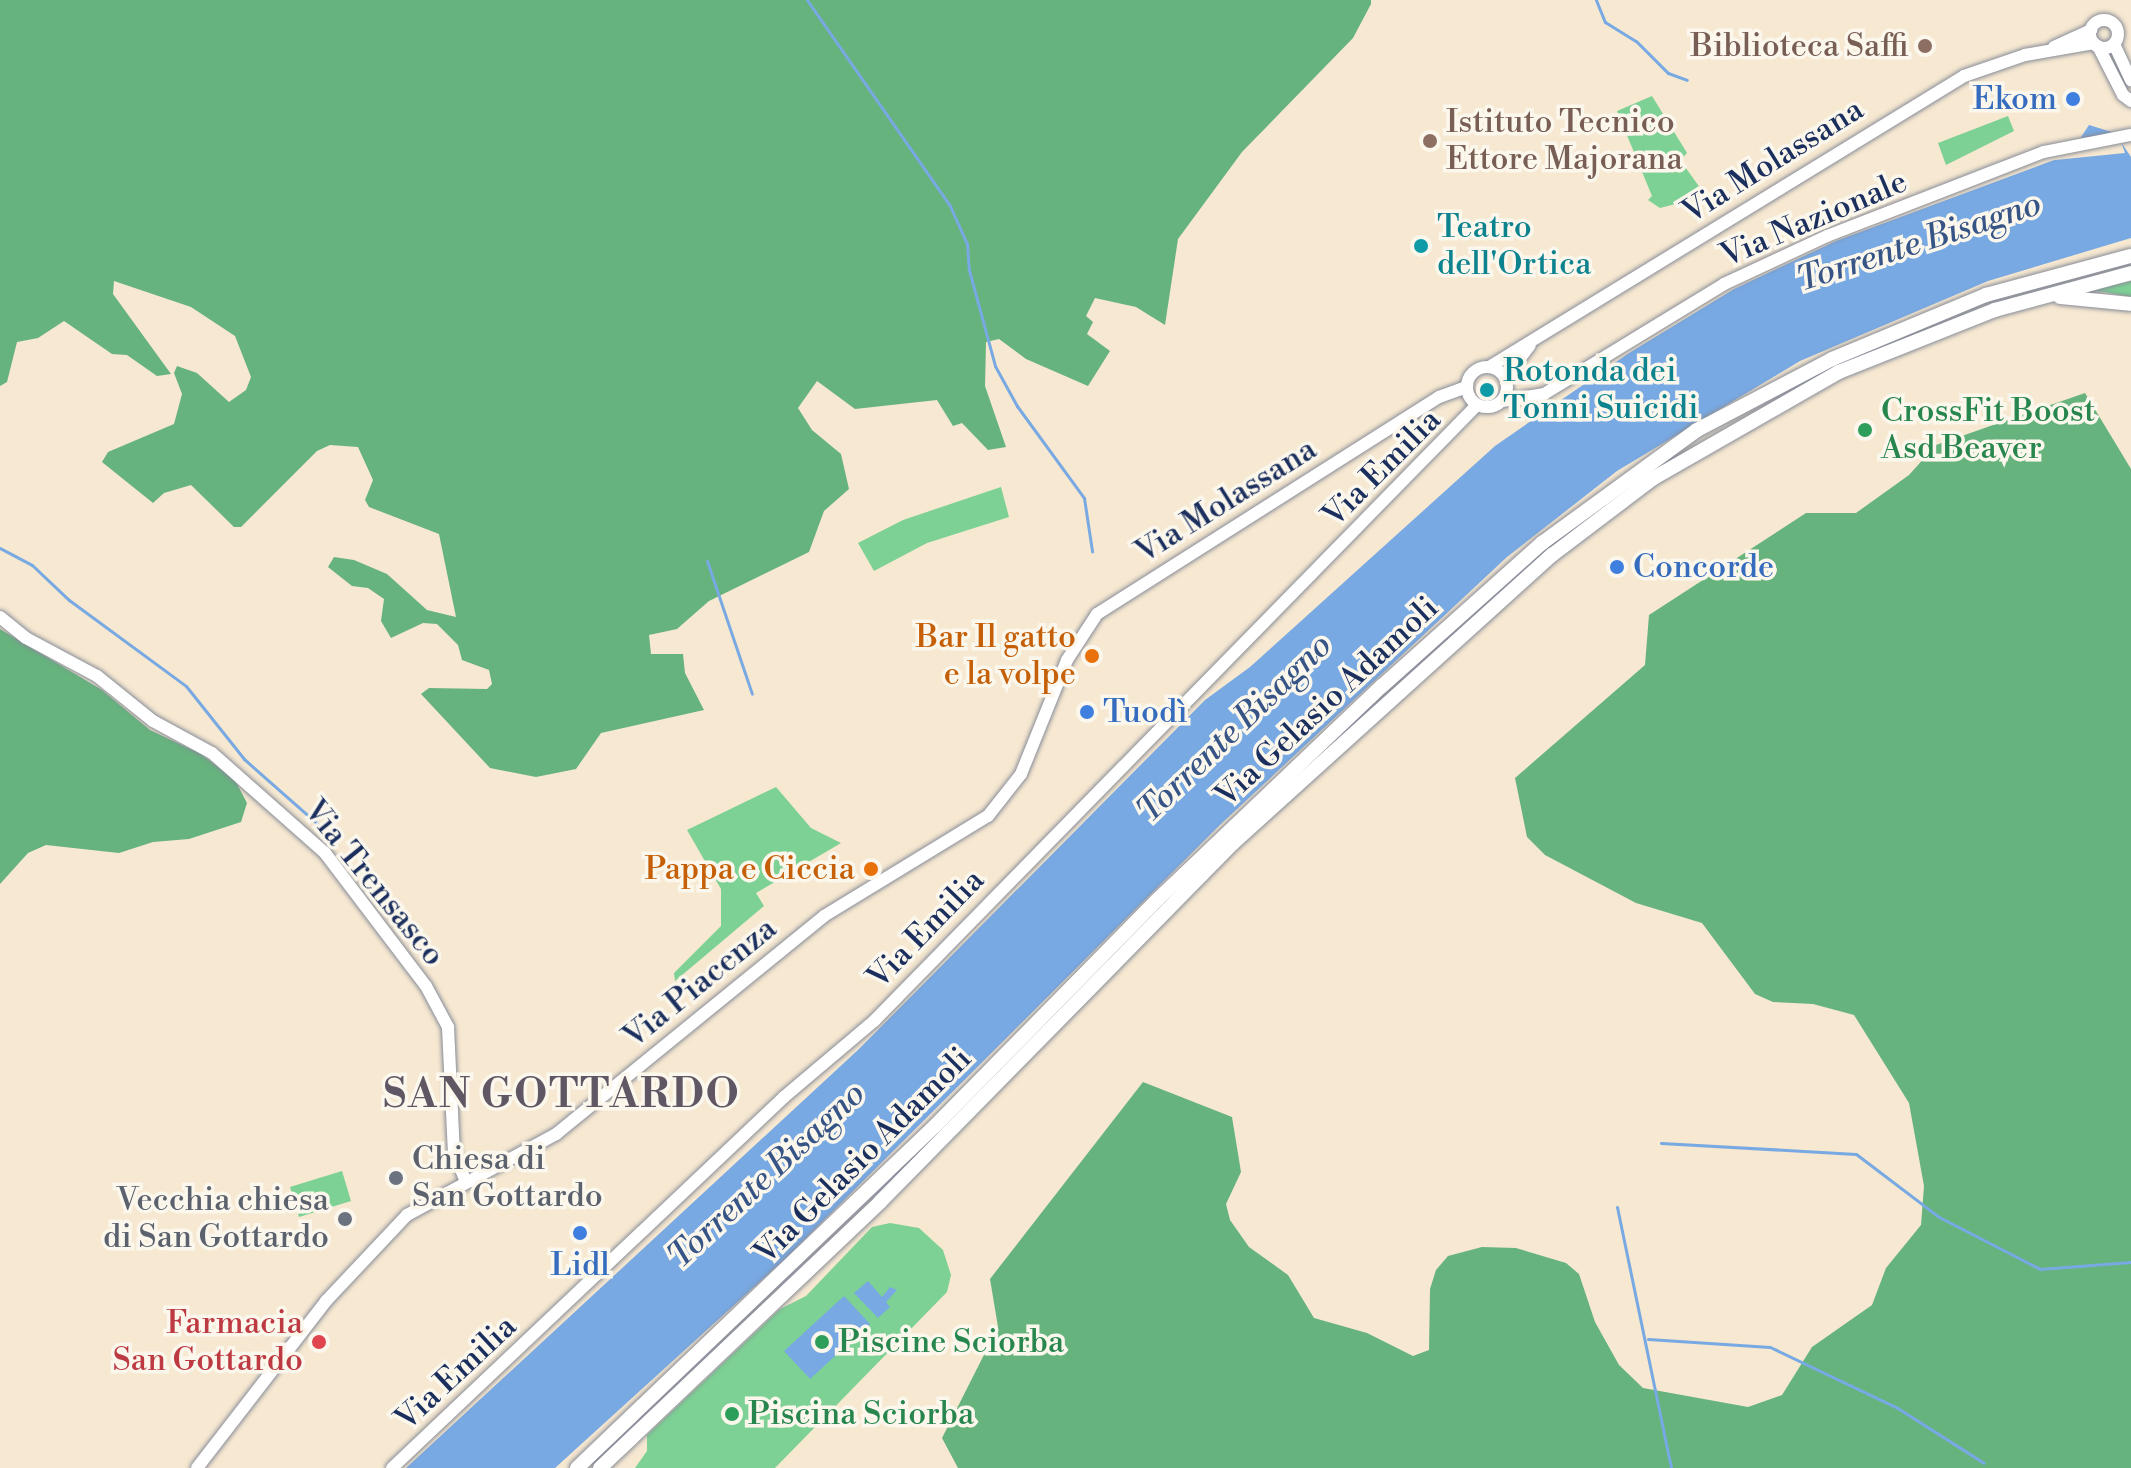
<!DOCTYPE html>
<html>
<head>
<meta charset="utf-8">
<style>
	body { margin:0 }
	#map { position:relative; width:2131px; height:1468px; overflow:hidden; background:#f6e8d1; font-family:"Libre Bodoni",serif }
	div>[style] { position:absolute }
	.green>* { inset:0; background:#7dd194 }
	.forest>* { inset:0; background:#66b37e }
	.water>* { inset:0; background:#78a9e3 }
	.pier>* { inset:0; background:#f6e8d1 }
	.stream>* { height:3px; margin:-1.5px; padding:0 1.5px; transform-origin:1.5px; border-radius:1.5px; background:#78a9e3 }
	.roads { filter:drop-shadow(0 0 2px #888c98) drop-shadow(0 0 2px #888c98) }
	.secondary>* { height:12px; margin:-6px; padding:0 6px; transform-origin:6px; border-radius:6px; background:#fff }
	.secondary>.ring { margin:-6px; padding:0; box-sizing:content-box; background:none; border:12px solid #fff; border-radius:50% }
	.primary>* { height:14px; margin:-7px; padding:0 7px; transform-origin:7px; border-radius:7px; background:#fff }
	.dots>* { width:22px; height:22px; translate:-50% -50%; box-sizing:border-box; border:4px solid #fbf7ec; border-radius:50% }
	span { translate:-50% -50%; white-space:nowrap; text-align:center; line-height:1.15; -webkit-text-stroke:7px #fbf7ec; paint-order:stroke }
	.education-label { font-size:32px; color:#785e54 }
	.right { translate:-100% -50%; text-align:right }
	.left { translate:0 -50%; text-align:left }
	.shop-label { font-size:32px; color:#366cbe }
	.street-label { font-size:32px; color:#1b2f5e }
	.culture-label { font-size:32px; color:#0d838f }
	.leisure-label { font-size:32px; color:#27864d }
	.food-label { font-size:32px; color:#c56008 }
	.worship-label { font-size:32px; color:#5b616d }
	.health-label { font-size:32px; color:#be3a42 }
	.water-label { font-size:34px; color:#375486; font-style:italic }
	.district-label { font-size:40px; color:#615764; font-weight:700; letter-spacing:2px }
</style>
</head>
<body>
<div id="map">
	<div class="green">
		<i style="clip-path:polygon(1652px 96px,1687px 153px,1680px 160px,1706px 196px,1660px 208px,1648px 200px,1652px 196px,1617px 111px)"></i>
		<i style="clip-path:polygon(2008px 116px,2014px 131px,1946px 165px,1938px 143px)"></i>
		<i style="clip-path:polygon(2131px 281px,2131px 297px,2092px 290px)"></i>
		<i style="clip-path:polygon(1001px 487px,1009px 517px,927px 543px,874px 571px,858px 543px,903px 520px)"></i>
		<i style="clip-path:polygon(776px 787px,811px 828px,841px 843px,756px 893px,764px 906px,675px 981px,674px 973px,721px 926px,721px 889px,687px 830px)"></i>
		<i style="clip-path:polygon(342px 1171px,351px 1201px,299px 1217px,290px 1187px)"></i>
		<i style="clip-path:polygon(890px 1223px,919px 1228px,943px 1250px,951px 1275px,947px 1292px,775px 1468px,635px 1468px,647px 1451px,647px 1435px,780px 1309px,806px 1296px,872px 1227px)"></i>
	</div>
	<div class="forest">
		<i style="clip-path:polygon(0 0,1371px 0,1371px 4px,1353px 38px,1242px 152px,1178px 239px,1165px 325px,1136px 307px,1095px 298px,1086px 316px,1093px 322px,1087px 334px,1110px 351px,1088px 386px,1026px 359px,999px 339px,986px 342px,985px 386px,1006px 447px,988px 450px,962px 423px,953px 426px,937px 400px,855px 409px,817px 381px,798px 408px,812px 430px,841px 454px,849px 489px,824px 511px,809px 552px,709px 601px,677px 629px,649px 635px,651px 654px,683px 654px,685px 673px,704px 710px,601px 733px,576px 769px,536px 777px,490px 768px,421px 694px,429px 688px,487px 689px,492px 684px,489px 670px,462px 660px,458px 645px,437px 624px,423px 623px,391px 638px,381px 621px,384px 599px,368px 588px,352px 586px,328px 567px,334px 557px,354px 560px,387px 574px,427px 610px,456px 617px,439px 534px,369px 507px,365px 500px,373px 480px,358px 447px,330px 445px,317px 451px,241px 527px,234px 527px,191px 485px,164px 493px,153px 503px,102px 462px,108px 452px,174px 424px,182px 394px,174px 373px,177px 366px,197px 373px,229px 402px,246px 390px,251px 377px,235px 336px,191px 307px,114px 281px,113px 294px,171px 374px,157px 376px,127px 355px,112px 354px,64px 321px,38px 338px,17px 342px,7px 382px,0 386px)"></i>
		<i style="clip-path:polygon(2085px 393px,2131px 469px,2131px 1468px,958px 1468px,942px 1438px,998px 1327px,990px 1279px,1143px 1082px,1232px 1117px,1241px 1172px,1226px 1204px,1230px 1220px,1249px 1247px,1288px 1275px,1314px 1318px,1367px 1333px,1413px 1356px,1429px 1350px,1430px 1289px,1436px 1270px,1448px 1256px,1482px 1247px,1516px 1248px,1566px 1263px,1579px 1274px,1595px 1322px,1619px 1365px,1643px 1388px,1748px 1407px,1782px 1395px,1812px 1347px,1872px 1305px,1886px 1268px,1921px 1225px,1924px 1186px,1909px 1103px,1854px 1015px,1813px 1004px,1773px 1002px,1755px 994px,1702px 923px,1636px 903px,1545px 855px,1527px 837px,1515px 778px,1645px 665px,1649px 615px,1806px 513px,1856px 513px,1909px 475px,1936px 445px)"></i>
		<i style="clip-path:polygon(0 629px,102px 690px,150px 730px,201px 754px,235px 780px,247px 803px,241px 822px,189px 839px,153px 842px,119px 853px,46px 845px,28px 853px,0 884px)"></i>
	</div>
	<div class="water">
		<i style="clip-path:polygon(2089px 125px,2115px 133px,2131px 157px,2131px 238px,1988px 281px,1800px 361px,1617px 471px,1507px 557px,1221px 824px,786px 1258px,555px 1468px,406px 1468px,859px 1049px,1205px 700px,1250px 667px,1495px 446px,1629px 353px,1734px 289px,1836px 241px,2070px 154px)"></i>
		<i style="clip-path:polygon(868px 1281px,882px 1297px,890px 1287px,897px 1290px,886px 1302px,890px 1307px,878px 1318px,854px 1293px)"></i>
		<i style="clip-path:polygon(844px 1296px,870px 1324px,810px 1379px,784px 1351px)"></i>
	</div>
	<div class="pier">
		<i style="clip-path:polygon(2119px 136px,2125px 153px,2045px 161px,1942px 200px,2068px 151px,2076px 138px)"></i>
	</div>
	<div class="stream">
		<i style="left:807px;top:0;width:251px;rotate:55.2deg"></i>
		<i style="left:950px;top:206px;width:42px;rotate:65.9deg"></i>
		<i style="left:967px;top:244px;width:26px;rotate:86deg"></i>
		<i style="left:969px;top:270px;width:99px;rotate:74.8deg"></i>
		<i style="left:995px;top:366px;width:46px;rotate:61.2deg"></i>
		<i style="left:1017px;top:406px;width:114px;rotate:53.9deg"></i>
		<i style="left:1084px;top:498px;width:54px;rotate:81.4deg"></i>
		<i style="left:1596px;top:0;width:24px;rotate:68deg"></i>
		<i style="left:1605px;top:22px;width:36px;rotate:32deg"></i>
		<i style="left:1636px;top:41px;width:45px;rotate:45deg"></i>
		<i style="left:1668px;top:73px;width:20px;rotate:20deg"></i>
		<i style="left:0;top:548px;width:36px;rotate:28deg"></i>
		<i style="left:32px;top:565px;width:51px;rotate:43.4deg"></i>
		<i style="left:69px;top:600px;width:145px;rotate:36.3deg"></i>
		<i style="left:186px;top:686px;width:93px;rotate:51.5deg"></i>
		<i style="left:244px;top:759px;width:112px;rotate:41.4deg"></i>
		<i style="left:707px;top:561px;width:140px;rotate:71.3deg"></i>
		<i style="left:1661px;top:1143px;width:195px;rotate:3.2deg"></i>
		<i style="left:1856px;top:1154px;width:104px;rotate:37.2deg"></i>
		<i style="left:1939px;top:1217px;width:114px;rotate:27.2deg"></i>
		<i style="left:2040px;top:1269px;width:91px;rotate:-4.4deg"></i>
		<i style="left:1617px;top:1207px;width:267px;rotate:78.3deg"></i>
		<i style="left:1648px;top:1339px;width:122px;rotate:3.8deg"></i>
		<i style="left:1770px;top:1347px;width:140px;rotate:25.5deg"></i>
		<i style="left:1896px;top:1407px;width:104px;rotate:32.5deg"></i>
	</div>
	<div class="roads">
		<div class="secondary">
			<i class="ring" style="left:2090px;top:20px;width:16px;height:16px"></i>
			<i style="left:2114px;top:44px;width:40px;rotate:65deg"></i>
			<i style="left:2098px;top:46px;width:55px;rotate:63deg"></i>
			<i style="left:2123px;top:95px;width:10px;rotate:37deg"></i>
			<i style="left:2054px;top:47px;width:41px;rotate:-24.7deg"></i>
			<i class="ring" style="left:1467px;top:367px;width:28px;height:28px"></i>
			<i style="left:1489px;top:367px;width:557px;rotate:-31.49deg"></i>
			<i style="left:1964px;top:76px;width:65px;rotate:-19deg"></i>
			<i style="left:2025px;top:55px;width:70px;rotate:-9.9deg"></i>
			<i style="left:1505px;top:378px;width:41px;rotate:-52.9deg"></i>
			<i style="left:1502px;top:401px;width:43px;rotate:-9.5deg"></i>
			<i style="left:1544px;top:394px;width:211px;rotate:-31.4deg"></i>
			<i style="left:1724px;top:284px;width:114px;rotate:-25deg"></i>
			<i style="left:1827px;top:236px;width:233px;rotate:-21.2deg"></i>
			<i style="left:2044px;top:152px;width:89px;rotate:-11.1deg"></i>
			<i style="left:0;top:617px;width:33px;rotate:39deg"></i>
			<i style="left:26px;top:638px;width:81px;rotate:28.2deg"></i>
			<i style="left:97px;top:676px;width:72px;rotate:38.8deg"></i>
			<i style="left:153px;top:721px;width:67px;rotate:28.5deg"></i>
			<i style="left:212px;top:753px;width:151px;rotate:41.5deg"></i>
			<i style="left:325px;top:853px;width:167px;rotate:52.8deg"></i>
			<i style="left:426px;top:986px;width:47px;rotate:61.8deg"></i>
			<i style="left:448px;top:1027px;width:125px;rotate:87.3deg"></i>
			<i style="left:454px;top:1152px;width:29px;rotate:68deg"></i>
			<i style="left:197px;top:1468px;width:211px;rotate:-52.3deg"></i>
			<i style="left:326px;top:1301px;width:118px;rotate:-46.7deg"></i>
			<i style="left:407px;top:1215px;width:170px;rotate:-28.5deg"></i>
			<i style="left:556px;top:1134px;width:345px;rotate:-39.1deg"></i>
			<i style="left:824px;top:916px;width:192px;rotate:-31.4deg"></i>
			<i style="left:988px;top:816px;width:53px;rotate:-51.8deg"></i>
			<i style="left:1021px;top:774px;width:123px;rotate:-68deg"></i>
			<i style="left:1067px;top:660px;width:55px;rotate:-56.9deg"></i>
			<i style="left:1097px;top:614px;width:405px;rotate:-32.4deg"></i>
			<i style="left:1439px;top:397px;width:30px;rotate:-20deg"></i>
			<i style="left:392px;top:1468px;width:540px;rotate:-43.42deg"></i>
			<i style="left:784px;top:1097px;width:118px;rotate:-40.2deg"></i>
			<i style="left:874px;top:1021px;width:862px;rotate:-45.61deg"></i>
		</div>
		<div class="primary">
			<i style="left:2060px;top:297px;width:71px;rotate:5.6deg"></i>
			<i style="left:577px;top:1468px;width:495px;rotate:-43.7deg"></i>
			<i style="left:935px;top:1126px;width:317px;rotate:-45.5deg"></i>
			<i style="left:1157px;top:900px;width:311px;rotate:-43.6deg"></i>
			<i style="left:1382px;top:686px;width:215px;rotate:-41.8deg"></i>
			<i style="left:1542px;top:543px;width:192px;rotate:-36.1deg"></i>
			<i style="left:1697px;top:430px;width:153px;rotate:-27.7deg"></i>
			<i style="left:1832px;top:359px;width:167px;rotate:-22.6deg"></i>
			<i style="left:1986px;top:295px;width:150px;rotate:-15.1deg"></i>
			<i style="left:600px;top:1468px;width:386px;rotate:-43.5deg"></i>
			<i style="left:880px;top:1202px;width:503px;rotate:-45.48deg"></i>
			<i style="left:1233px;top:843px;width:430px;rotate:-42.1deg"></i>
			<i style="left:1552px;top:555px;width:126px;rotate:-37.2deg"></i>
			<i style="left:1652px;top:479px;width:215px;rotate:-29.8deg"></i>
			<i style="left:1839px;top:372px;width:168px;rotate:-21.7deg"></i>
			<i style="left:1995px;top:310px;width:141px;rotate:-15.2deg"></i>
		</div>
	</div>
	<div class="dots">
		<i style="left:1925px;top:46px;background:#8d6e63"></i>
		<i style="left:2073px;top:99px;background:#3f7fe0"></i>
		<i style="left:1430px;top:141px;background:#8d6e63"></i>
		<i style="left:1421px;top:246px;background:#0f9aa8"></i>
		<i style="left:1487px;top:390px;background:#0f9aa8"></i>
		<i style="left:1865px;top:430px;background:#2e9e5b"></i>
		<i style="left:1617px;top:567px;background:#3f7fe0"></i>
		<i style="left:1092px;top:656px;background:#e8710a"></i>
		<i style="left:1087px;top:712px;background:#3f7fe0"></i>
		<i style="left:871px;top:869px;background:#e8710a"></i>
		<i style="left:396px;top:1178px;background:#6b7280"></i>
		<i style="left:345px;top:1219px;background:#6b7280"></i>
		<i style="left:580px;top:1233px;background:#3f7fe0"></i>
		<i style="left:319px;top:1342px;background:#e0444e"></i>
		<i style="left:822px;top:1342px;background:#2e9e5b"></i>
		<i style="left:732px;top:1414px;background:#2e9e5b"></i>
	</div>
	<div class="education-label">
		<span class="right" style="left:1909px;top:46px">Biblioteca Saffi</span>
		<span class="left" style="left:1446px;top:141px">Istituto Tecnico<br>Ettore Majorana</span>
	</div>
	<div class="shop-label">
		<span class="right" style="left:2057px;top:99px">Ekom</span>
		<span class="left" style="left:1633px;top:567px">Concorde</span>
		<span class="left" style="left:1103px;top:712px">Tuodì</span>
		<span style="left:580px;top:1265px">Lidl</span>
	</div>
	<div class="street-label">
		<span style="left:1773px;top:161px;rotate:-32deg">Via Molassana</span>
		<span style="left:1814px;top:219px;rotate:-23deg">Via Nazionale</span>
		<span style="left:1382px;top:468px;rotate:-45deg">Via Emilia</span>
		<span style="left:1226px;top:501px;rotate:-32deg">Via Molassana</span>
		<span style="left:1327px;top:702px;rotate:-43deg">Via Gelasio Adamoli</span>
		<span style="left:374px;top:883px;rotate:51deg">Via Trensasco</span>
		<span style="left:926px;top:929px;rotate:-46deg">Via Emilia</span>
		<span style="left:700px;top:983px;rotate:-39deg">Via Piacenza</span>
		<span style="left:863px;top:1156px;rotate:-45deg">Via Gelasio Adamoli</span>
		<span style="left:456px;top:1373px;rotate:-43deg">Via Emilia</span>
	</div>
	<div class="culture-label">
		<span class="left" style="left:1437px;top:246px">Teatro<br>dell'Ortica</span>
		<span class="left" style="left:1503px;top:390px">Rotonda dei<br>Tonni Suicidi</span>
	</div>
	<div class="leisure-label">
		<span class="left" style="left:1881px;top:430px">CrossFit Boost<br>Asd Beaver</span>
		<span class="left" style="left:838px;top:1342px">Piscine Sciorba</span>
		<span class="left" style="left:748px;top:1414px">Piscina Sciorba</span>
	</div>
	<div class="food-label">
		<span class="right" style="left:1076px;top:656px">Bar Il gatto<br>e la volpe</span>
		<span class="right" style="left:855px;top:869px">Pappa e Ciccia</span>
	</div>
	<div class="worship-label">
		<span class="left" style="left:412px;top:1178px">Chiesa di<br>San Gottardo</span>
		<span class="right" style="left:329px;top:1219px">Vecchia chiesa<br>di San Gottardo</span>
	</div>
	<div class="health-label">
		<span class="right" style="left:303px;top:1342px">Farmacia<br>San Gottardo</span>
	</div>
	<div class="water-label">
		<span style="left:1919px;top:243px;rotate:-18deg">Torrente Bisagno</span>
		<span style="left:1235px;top:729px;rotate:-44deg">Torrente Bisagno</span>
		<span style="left:767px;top:1176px;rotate:-43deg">Torrente Bisagno</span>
	</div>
	<div class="district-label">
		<span style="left:562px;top:1095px">SAN GOTTARDO</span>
	</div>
</div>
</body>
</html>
